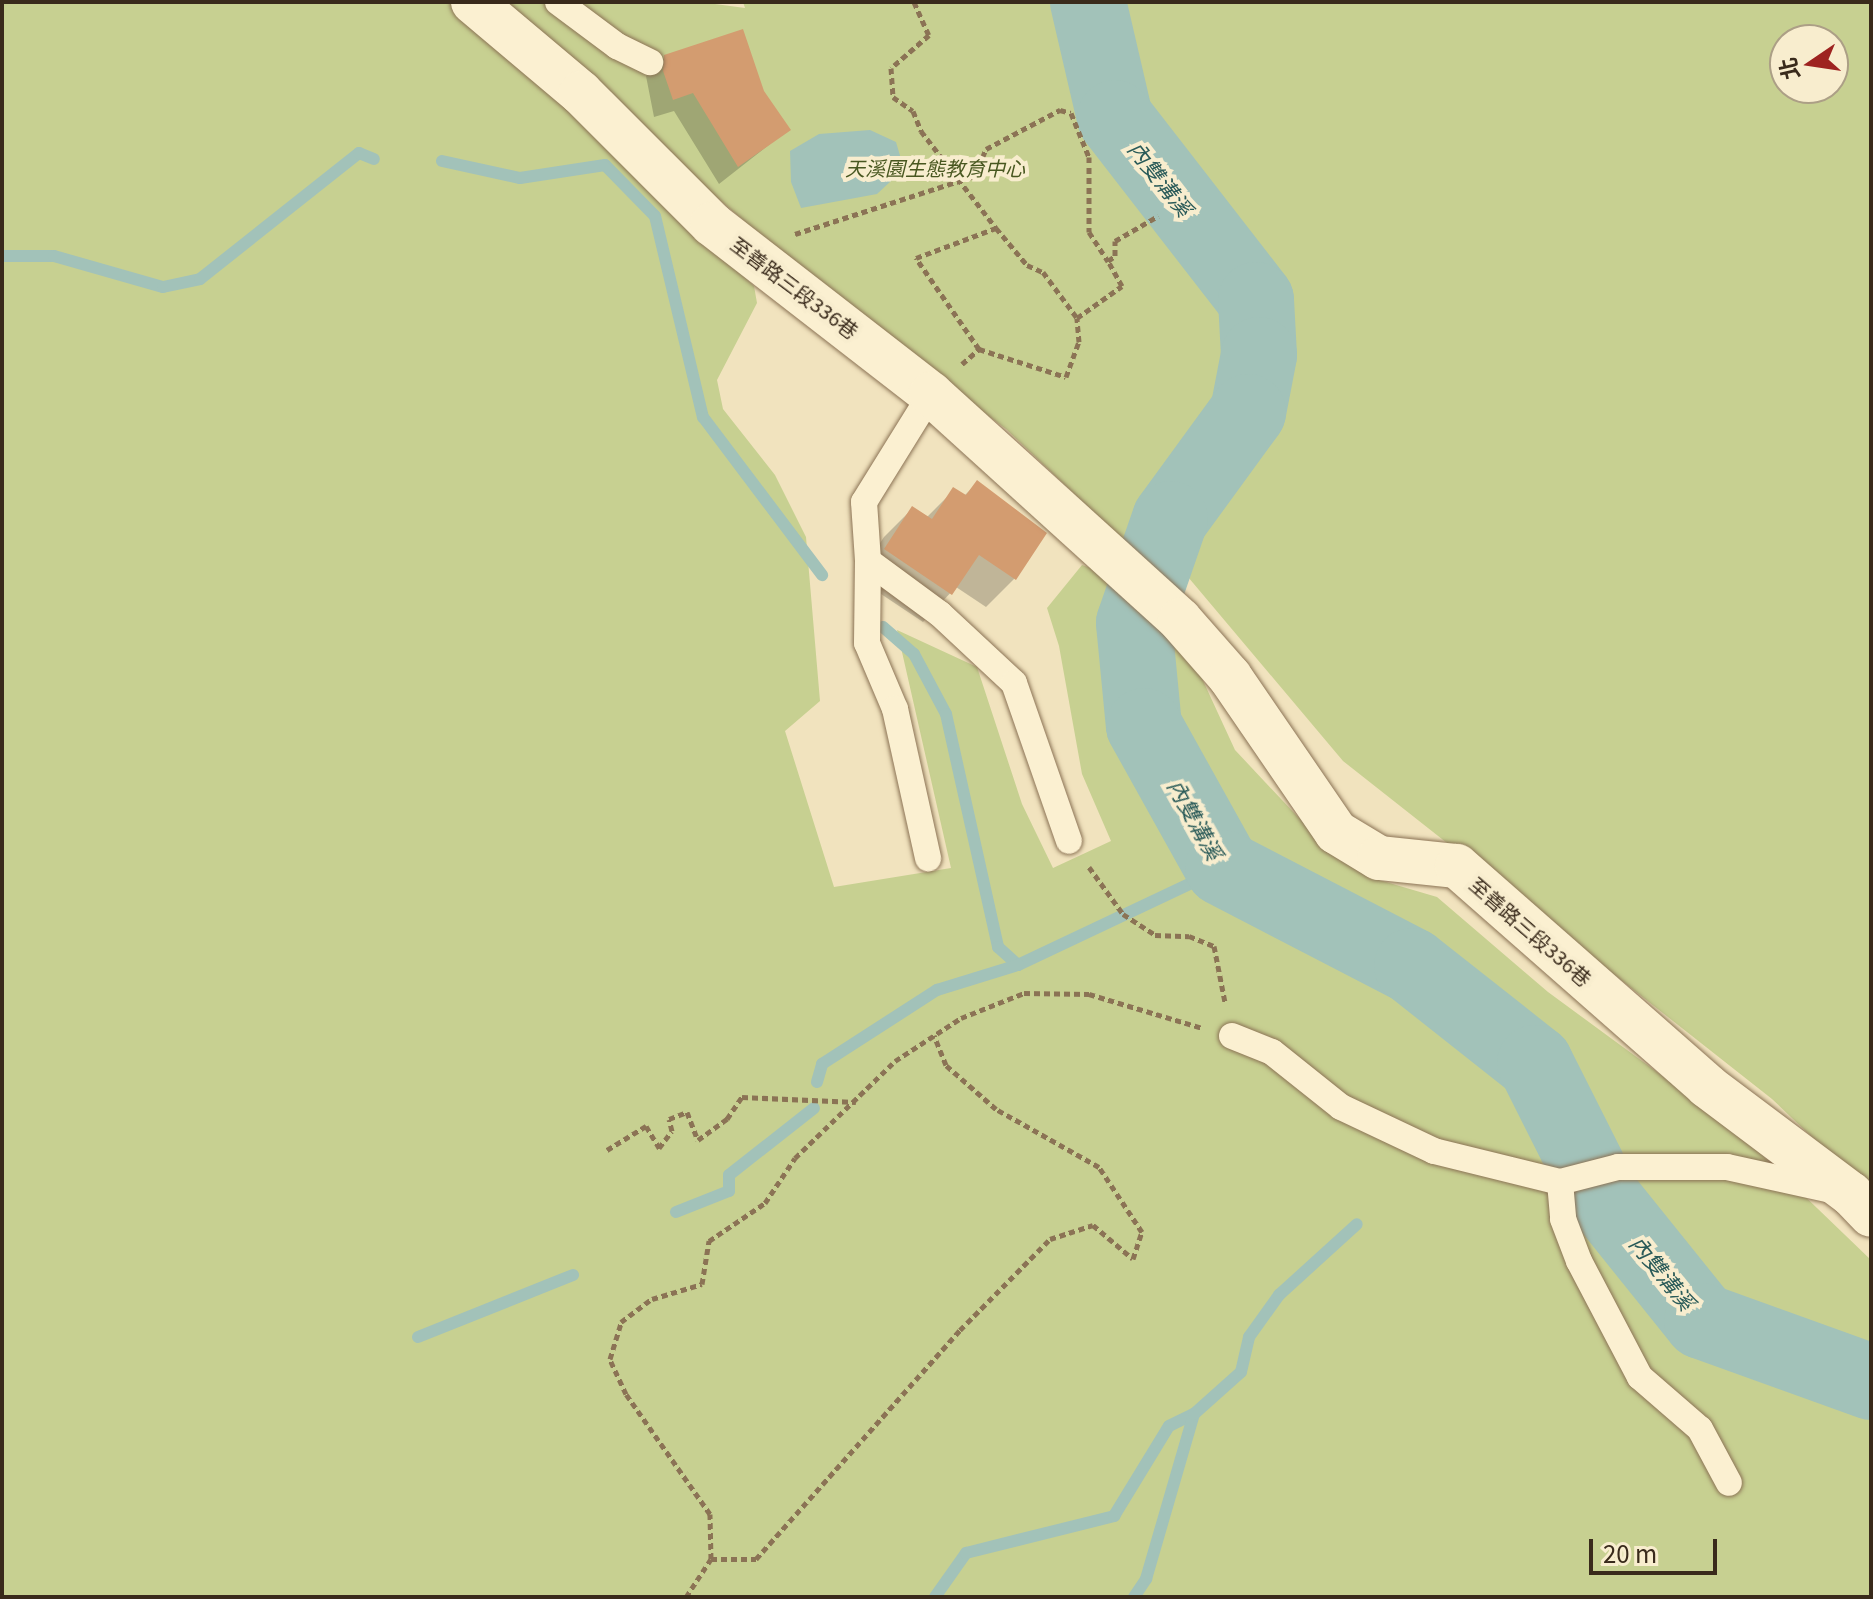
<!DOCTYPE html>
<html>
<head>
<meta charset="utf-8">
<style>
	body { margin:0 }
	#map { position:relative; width:1873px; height:1599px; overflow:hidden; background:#f1e3be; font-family:Georgia,"Noto Sans TC",serif }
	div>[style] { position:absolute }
	.green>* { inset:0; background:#c7d091 }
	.water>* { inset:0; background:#a2c2b9 }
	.shadow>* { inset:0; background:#0003 }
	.stream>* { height:12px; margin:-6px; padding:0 6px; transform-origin:6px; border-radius:6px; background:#a2c2b9 }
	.river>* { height:76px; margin:-38px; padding:0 38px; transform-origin:38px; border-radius:38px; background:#a2c2b9 }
	.building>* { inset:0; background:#d39c70 }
	.path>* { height:5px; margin-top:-2.5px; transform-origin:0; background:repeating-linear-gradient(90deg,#8b7355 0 6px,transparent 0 10px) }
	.roads { filter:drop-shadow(0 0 2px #8b7355) drop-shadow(0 0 2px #8b7355) }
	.service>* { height:26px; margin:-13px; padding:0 13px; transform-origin:13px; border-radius:13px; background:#fbf0d1 }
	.minor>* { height:44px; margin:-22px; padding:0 22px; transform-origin:22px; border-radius:22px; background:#fbf0d1 }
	span { translate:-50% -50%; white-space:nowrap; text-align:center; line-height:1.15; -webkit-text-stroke:8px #f8edce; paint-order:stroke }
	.park-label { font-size:20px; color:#485720; font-style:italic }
	.street-label { font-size:20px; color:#392a1b }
	.water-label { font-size:22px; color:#295a58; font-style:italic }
	.frame { position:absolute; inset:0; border:4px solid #392a1b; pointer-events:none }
	.north { position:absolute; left:1769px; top:24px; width:80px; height:80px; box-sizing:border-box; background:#f8edce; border:2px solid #ac9f86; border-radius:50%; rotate:257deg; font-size:22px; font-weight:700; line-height:32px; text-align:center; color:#392a1b }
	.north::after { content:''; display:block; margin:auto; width:28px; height:36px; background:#9e2320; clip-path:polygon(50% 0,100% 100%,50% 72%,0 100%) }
	.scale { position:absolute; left:1589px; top:1539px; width:128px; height:36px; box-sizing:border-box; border:4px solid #392a1b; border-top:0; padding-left:10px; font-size:24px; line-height:28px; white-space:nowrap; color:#392a1b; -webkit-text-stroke:6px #f8edce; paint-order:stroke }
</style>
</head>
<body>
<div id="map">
	<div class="green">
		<i style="clip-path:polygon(2px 2px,454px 2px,754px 286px,757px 303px,717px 380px,723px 409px,775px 475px,806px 537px,820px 701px,785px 731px,834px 887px,951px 868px,897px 630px,977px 667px,1022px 804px,1053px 868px,1111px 841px,1082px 774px,1059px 646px,1047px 608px,1082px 565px,1111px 575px,1187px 646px,1235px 750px,1297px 816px,1369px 877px,1437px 897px,1548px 992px,1736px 1130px,1871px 1260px,1871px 1597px,2px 1597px)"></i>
		<i style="clip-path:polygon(evenodd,491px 2px,700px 2px,745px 8px,743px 2px,1871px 2px,1871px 1193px,1772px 1099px,1343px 761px,1151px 533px,1146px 562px,1006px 429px,855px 317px,491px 2px,1785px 40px,1833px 40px,1833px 88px,1785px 88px,1785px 40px)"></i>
	</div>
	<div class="water">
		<i style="clip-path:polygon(870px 130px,896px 142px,904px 169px,877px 194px,801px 208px,791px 182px,790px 151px,819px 134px)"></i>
	</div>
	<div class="shadow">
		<i style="clip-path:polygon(665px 57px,762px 91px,789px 129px,719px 184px,674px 111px,654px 117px,646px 76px)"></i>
		<i style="clip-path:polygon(977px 483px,1045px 534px,1014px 579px,986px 607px,956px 587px,923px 622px,857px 578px,884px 537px,912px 509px,926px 518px,954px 490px,964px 496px)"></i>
	</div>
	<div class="stream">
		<i style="left:442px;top:161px;width:80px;rotate:12.3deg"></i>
		<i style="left:520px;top:178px;width:86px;rotate:-8.7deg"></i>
		<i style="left:605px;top:165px;width:71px;rotate:45.6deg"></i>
		<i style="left:655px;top:216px;width:207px;rotate:76.6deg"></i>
		<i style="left:703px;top:417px;width:198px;rotate:53deg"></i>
		<i style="left:2px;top:256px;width:52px"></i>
		<i style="left:54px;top:256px;width:113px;rotate:15.9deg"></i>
		<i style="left:163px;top:287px;width:38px;rotate:-12deg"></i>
		<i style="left:200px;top:279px;width:203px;rotate:-38.4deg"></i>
		<i style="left:359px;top:153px;width:16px;rotate:22deg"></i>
		<i style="left:883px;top:627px;width:41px;rotate:41.1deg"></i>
		<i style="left:914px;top:654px;width:68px;rotate:61.9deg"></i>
		<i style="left:946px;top:714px;width:239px;rotate:77.4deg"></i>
		<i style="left:998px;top:947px;width:27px;rotate:42deg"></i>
		<i style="left:1018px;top:965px;width:227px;rotate:-25.3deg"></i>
		<i style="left:817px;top:1082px;width:19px;rotate:-74deg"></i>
		<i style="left:822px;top:1064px;width:137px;rotate:-32.8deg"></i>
		<i style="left:937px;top:990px;width:85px;rotate:-17.2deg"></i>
		<i style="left:1583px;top:1202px;width:20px;rotate:-11deg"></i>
		<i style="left:676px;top:1212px;width:57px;rotate:-21.6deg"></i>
		<i style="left:729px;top:1191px;width:16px;rotate:-90deg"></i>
		<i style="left:729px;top:1175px;width:108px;rotate:-38.2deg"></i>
		<i style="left:418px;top:1337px;width:167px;rotate:-21.8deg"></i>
		<i style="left:935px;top:1597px;width:54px;rotate:-54.8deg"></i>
		<i style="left:966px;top:1553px;width:153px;rotate:-14deg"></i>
		<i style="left:1114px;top:1516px;width:105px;rotate:-58.6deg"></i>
		<i style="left:1169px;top:1426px;width:28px;rotate:-26deg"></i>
		<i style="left:1134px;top:1597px;width:22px;rotate:-56deg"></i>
		<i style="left:1146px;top:1579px;width:172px;rotate:-73.8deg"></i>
		<i style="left:1194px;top:1414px;width:63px;rotate:-41.8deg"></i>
		<i style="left:1241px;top:1372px;width:36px;rotate:-77deg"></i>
		<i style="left:1249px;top:1337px;width:52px;rotate:-54.5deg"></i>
		<i style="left:1279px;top:1295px;width:105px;rotate:-42.3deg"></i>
	</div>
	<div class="river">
		<i style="left:1088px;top:2px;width:119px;rotate:76.9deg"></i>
		<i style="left:1115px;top:118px;width:230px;rotate:52.2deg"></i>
		<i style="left:1256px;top:300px;width:55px;rotate:86.9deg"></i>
		<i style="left:1259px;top:355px;width:58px;rotate:100.9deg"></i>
		<i style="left:1248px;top:412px;width:132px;rotate:126.1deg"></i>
		<i style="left:1170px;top:519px;width:110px;rotate:109.1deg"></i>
		<i style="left:1134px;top:623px;width:103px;rotate:84.5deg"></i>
		<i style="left:1144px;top:726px;width:162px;rotate:60.9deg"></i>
		<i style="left:1223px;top:868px;width:213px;rotate:27.4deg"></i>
		<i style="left:1412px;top:966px;width:157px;rotate:38.3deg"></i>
		<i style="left:1535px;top:1063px;width:151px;rotate:63.3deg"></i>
		<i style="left:1603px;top:1198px;width:158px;rotate:51.2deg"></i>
		<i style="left:1702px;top:1321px;width:180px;rotate:19.8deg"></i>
	</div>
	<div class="building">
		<i style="clip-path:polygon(743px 29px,764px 91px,791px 130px,738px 167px,693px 93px,673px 100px,663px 71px,664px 55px)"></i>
		<i style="clip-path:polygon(977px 480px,1047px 533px,1016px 580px,979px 555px,952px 595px,884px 549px,912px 506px,932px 519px,953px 487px,966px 495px)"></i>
	</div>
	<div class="path">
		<i style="left:914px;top:2px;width:36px;rotate:66deg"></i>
		<i style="left:929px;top:35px;width:50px;rotate:139deg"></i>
		<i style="left:891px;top:68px;width:29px;rotate:86deg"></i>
		<i style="left:893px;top:97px;width:24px;rotate:35deg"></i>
		<i style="left:913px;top:111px;width:22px;rotate:68deg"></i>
		<i style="left:921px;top:131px;width:123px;rotate:52.3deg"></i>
		<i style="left:996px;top:228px;width:48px;rotate:50deg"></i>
		<i style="left:1027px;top:265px;width:17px;rotate:24deg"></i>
		<i style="left:1043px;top:272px;width:57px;rotate:53.5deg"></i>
		<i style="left:795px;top:234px;width:189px;rotate:-17.9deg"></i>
		<i style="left:975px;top:176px;width:29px;rotate:-68deg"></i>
		<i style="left:986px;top:149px;width:84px;rotate:-27.8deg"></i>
		<i style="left:1060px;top:110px;width:11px;rotate:15deg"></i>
		<i style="left:1071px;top:113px;width:48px;rotate:67.8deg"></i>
		<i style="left:1089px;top:157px;width:75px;rotate:90deg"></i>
		<i style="left:1089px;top:232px;width:35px;rotate:57deg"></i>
		<i style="left:979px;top:349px;width:91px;rotate:17.8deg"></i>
		<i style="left:1066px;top:377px;width:37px;rotate:-70deg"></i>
		<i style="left:1079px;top:342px;width:24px;rotate:-95deg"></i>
		<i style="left:1077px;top:318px;width:55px;rotate:-35.4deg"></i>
		<i style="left:1122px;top:286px;width:29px;rotate:-119deg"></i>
		<i style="left:1108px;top:261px;width:9px;rotate:-36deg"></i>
		<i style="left:1115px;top:256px;width:15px;rotate:-90deg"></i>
		<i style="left:1115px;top:241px;width:50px;rotate:-30.2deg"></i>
		<i style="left:962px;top:364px;width:23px;rotate:-41deg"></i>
		<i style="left:979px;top:349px;width:111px;rotate:-124.7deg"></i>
		<i style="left:916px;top:258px;width:85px;rotate:-20.6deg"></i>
		<i style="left:1089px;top:867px;width:58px;rotate:54.1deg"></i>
		<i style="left:1123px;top:914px;width:38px;rotate:33deg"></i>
		<i style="left:1155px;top:935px;width:34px;rotate:2deg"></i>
		<i style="left:1189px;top:936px;width:27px;rotate:22deg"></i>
		<i style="left:1214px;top:946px;width:57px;rotate:78.9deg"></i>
		<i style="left:607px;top:1150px;width:46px;rotate:-31.6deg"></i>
		<i style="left:646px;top:1126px;width:26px;rotate:59deg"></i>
		<i style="left:659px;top:1148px;width:21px;rotate:-53deg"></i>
		<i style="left:672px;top:1131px;width:12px;rotate:-104deg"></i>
		<i style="left:669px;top:1119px;width:19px;rotate:-21deg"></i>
		<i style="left:687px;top:1112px;width:30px;rotate:69deg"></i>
		<i style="left:698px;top:1140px;width:36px;rotate:-36deg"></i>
		<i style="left:727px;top:1119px;width:27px;rotate:-56deg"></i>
		<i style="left:742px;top:1097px;width:114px;rotate:2.5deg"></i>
		<i style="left:711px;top:1559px;width:45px"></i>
		<i style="left:756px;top:1559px;width:307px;rotate:-48.3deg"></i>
		<i style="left:960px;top:1330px;width:128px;rotate:-45.3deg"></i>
		<i style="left:1050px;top:1239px;width:45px;rotate:-18deg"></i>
		<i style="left:1093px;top:1225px;width:52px;rotate:40.4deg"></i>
		<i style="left:1133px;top:1259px;width:28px;rotate:-72deg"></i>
		<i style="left:1142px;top:1232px;width:78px;rotate:-123.5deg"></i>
		<i style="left:1099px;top:1167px;width:118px;rotate:-150.6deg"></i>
		<i style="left:996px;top:1109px;width:67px;rotate:-138.7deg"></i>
		<i style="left:946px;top:1065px;width:32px;rotate:-112deg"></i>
		<i style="left:686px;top:1597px;width:45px;rotate:-56.7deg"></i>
		<i style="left:711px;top:1559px;width:45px;rotate:-91.3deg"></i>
		<i style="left:710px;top:1514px;width:146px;rotate:-125deg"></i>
		<i style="left:626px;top:1394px;width:38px;rotate:-115deg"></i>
		<i style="left:610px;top:1359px;width:39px;rotate:-73deg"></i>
		<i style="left:621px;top:1322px;width:39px;rotate:-37deg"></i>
		<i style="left:652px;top:1299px;width:52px;rotate:-16.7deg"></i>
		<i style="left:702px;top:1284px;width:44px;rotate:-80.8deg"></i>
		<i style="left:709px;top:1241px;width:68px;rotate:-34.2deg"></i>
		<i style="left:765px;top:1203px;width:54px;rotate:-56.3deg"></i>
		<i style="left:795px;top:1158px;width:139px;rotate:-44.1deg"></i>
		<i style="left:895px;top:1061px;width:79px;rotate:-33.1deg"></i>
		<i style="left:961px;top:1018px;width:68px;rotate:-21.6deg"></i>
		<i style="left:1024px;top:993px;width:65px;rotate:0.9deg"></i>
		<i style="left:1089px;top:994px;width:118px;rotate:16.7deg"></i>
	</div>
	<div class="roads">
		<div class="service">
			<i style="left:558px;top:2px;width:74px;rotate:36.7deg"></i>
			<i style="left:617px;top:46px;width:37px;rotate:26deg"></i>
			<i style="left:931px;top:394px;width:127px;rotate:121.8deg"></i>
			<i style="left:864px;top:502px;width:59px;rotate:86.1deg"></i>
			<i style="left:868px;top:561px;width:89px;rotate:36.4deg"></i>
			<i style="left:940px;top:614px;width:101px;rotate:43deg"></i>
			<i style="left:1014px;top:683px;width:167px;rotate:70.8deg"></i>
			<i style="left:868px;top:561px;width:82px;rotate:90.7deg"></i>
			<i style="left:867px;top:643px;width:72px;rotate:67deg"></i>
			<i style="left:895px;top:709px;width:153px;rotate:77.5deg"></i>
			<i style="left:1232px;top:1036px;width:43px;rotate:21.8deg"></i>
			<i style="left:1272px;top:1052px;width:88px;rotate:38.6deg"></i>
			<i style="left:1341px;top:1107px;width:103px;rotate:25.3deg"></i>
			<i style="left:1434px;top:1151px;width:130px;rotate:13.8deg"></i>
			<i style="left:1560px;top:1182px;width:60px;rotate:-14.5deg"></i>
			<i style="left:1618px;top:1167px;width:109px"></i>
			<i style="left:1727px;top:1167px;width:107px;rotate:12.4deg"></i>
			<i style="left:1560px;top:1182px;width:37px;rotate:85deg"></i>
			<i style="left:1563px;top:1219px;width:45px;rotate:69.1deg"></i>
			<i style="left:1579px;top:1261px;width:131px;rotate:62.3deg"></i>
			<i style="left:1640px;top:1377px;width:79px;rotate:40.9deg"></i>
			<i style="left:1700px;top:1429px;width:61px;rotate:61.8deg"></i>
		</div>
		<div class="minor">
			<i style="left:473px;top:2px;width:141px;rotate:40.1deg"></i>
			<i style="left:581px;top:93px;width:185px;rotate:45deg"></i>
			<i style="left:712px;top:224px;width:277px;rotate:37.8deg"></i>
			<i style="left:931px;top:394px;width:336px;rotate:42.2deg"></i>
			<i style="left:1180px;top:620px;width:76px;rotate:48.7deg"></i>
			<i style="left:1230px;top:677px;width:188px;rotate:55.6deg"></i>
			<i style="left:1336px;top:832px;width:50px;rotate:31.2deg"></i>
			<i style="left:1379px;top:858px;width:78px;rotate:5.9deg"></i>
			<i style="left:1457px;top:866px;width:333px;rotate:41.3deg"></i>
			<i style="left:1707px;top:1086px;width:180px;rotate:36.9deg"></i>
			<i style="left:1851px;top:1194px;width:29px;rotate:46deg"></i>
		</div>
	</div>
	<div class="park-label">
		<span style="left:935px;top:167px">天溪園生態教育中心</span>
	</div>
	<div class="street-label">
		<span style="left:795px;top:287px;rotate:37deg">至善路三段336巷</span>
		<span style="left:1531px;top:931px;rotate:41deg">至善路三段336巷</span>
	</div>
	<div class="water-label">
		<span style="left:1161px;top:178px;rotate:52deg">內雙溝溪</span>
		<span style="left:1196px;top:819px;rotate:61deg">內雙溝溪</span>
		<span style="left:1663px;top:1272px;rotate:51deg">內雙溝溪</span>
	</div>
	<div class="frame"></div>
	<div class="north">北</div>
	<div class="scale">20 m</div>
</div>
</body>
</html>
